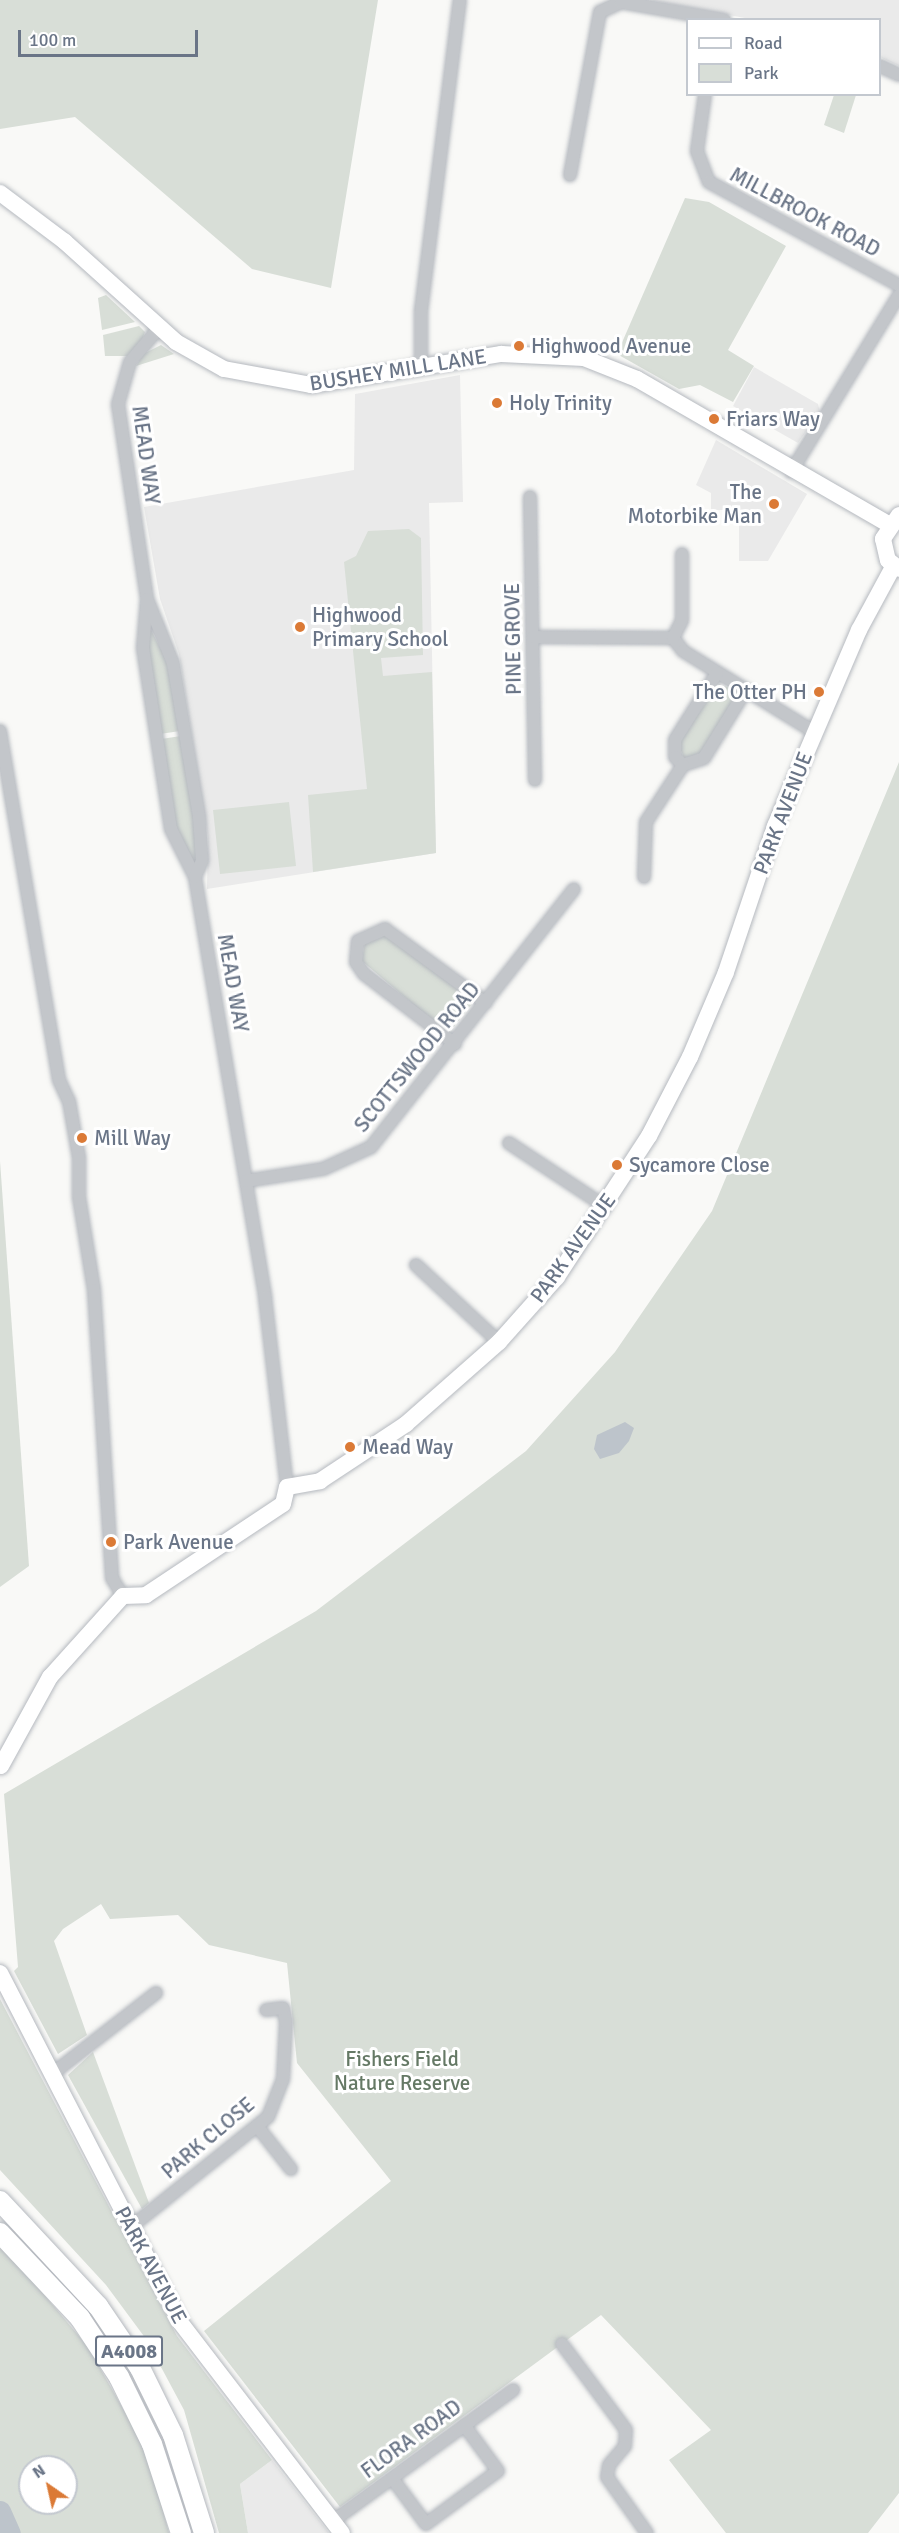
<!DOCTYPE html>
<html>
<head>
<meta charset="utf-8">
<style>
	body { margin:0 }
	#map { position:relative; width:899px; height:2533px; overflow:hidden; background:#f9f9f7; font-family:Signika,sans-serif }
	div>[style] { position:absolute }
	.built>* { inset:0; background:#eaeaea }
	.green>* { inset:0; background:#d8ded7 }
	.water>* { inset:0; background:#bdc4cb }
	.river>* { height:21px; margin:-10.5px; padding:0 10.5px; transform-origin:10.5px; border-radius:10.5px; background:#bdc4cb }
	.roads { filter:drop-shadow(0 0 2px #b5b9bf) drop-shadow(0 0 2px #b5b9bf) }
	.street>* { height:12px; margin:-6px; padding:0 6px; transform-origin:6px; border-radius:6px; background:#c3c6ca }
	.secondary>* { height:16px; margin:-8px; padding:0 8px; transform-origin:8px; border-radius:8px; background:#fff }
	.primary>* { height:20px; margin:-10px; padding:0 10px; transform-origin:10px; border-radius:10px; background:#fff }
	.dots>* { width:16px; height:16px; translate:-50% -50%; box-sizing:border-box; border:3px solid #fff; border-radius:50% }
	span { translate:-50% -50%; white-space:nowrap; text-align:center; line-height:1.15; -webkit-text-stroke:6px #fff; paint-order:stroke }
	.shield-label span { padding:2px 4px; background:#fff; border:2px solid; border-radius:4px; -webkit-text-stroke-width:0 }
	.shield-label { font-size:20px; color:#6a7587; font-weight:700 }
	.street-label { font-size:21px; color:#6a7587 }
	.poi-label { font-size:21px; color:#6a7587 }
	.left { translate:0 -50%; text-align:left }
	.right { translate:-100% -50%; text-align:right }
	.park-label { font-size:21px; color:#657965 }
	.legend { position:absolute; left:686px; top:18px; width:195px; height:78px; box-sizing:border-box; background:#fff; border:2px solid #c3c8cf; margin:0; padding:8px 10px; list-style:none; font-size:18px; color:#6a7587 }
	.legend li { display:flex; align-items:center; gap:12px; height:30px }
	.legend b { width:30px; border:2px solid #c3c8cf }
	.north { position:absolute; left:18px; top:2455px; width:60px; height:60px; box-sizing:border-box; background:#fff; border:2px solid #c3c8cf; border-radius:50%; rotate:326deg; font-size:16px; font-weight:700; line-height:24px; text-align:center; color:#6a7587 }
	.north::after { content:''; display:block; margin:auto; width:21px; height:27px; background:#db7a36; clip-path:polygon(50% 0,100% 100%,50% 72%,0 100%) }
	.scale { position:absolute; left:18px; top:30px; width:180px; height:27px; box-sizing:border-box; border:3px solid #6a7587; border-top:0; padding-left:8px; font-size:18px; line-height:21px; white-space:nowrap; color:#6a7587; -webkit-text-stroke:4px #fff; paint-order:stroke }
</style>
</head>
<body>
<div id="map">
	<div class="built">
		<i style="clip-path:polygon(650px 0,899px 0,899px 66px,880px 57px,880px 20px,750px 19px)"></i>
		<i style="clip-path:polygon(754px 367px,818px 404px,820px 412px,798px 443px,733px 406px)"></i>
		<i style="clip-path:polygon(460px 375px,463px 502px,429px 503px,436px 853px,207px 889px,208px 836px,179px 654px,160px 599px,144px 507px,354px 470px,355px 394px)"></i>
		<i style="clip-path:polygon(716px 440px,807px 494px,768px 561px,739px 561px,739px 510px,711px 510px,711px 493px,696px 485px)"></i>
		<i style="clip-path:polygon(272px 2460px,329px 2533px,248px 2533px,240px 2484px)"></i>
	</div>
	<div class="green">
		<i style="clip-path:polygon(0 0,378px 0,331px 288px,252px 269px,75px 117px,0 129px)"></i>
		<i style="clip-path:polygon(834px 95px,856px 95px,844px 133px,824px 125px)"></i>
		<i style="clip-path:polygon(685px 198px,709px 202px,786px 246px,728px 350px,754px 366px,733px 402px,700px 385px,679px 389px,617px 354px)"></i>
		<i style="clip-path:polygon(106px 295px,135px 322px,102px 330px,98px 298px)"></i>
		<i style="clip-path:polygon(139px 326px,145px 332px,142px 340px,128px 356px,105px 356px,103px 335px)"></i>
		<i style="clip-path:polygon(161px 345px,174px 354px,136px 366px,143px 354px)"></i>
		<i style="clip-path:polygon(409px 529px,421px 538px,423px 655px,381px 658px,383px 676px,432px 672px,436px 853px,313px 872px,308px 795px,367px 789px,344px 562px,356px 556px,368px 531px)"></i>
		<i style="clip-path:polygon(150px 628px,166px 659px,180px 731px,160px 734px,148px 656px)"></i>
		<i style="clip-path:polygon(719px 684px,732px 689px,734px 700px,698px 756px,684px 758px,678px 743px)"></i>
		<i style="clip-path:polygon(181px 736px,193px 811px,197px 860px,192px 863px,176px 827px,161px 739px)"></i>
		<i style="clip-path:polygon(899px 762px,899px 2493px,868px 2533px,726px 2533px,669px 2460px,711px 2430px,601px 2315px,340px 2507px,204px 2331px,391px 2181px,297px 2063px,287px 1963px,209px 1945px,178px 1915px,110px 1919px,101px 1904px,63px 1929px,54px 1941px,87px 2035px,58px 2054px,14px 1971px,18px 1967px,4px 1794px,316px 1611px,526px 1451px,615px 1352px,712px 1211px)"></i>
		<i style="clip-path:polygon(289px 802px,296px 866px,220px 874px,213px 810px)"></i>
		<i style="clip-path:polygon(385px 934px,475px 1000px,448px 1034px,362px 961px,365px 942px)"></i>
		<i style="clip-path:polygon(0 1161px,29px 1566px,0 1587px)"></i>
		<i style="clip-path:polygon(0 1999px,177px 2336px,272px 2460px,240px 2484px,248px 2533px,219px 2533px,184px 2410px,146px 2339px,106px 2285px,0 2170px)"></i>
		<i style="clip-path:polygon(93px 2052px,149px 2203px,142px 2209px,68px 2075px)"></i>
		<i style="clip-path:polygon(evenodd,0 2242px,88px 2347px,147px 2451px,169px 2533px,0 2533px,0 2242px,30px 2467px,66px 2467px,66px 2503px,30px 2503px,30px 2467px)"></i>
	</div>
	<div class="water">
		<i style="clip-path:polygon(625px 1422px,634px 1428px,629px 1441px,619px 1453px,600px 1459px,594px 1449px,597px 1435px)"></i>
	</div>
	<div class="river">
		<i style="left:0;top:2511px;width:24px;rotate:66deg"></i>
	</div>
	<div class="roads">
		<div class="street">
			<i style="left:880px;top:66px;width:21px;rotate:25deg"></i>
			<i style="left:705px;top:94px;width:58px;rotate:98deg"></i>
			<i style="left:697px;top:151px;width:33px;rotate:69deg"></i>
			<i style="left:709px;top:182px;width:216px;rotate:28.5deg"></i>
			<i style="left:570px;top:175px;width:166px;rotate:-79.6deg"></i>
			<i style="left:600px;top:12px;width:23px;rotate:-25deg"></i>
			<i style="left:621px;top:2px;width:105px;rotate:9.9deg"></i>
			<i style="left:159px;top:328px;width:45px;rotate:130.5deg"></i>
			<i style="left:130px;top:362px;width:44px;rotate:105.9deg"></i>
			<i style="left:118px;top:404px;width:197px;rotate:81.5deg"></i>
			<i style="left:147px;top:599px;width:49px;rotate:94.7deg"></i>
			<i style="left:143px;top:648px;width:183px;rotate:81.2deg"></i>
			<i style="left:171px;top:829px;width:54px;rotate:63.4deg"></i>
			<i style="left:195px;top:877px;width:426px;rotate:80.5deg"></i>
			<i style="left:265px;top:1297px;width:191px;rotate:83.4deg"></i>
			<i style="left:421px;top:366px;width:55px;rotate:-90deg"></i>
			<i style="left:421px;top:311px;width:313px;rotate:-82.9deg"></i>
			<i style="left:791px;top:472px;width:207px;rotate:-58.6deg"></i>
			<i style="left:530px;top:497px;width:283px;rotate:89deg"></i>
			<i style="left:147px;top:599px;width:69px;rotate:67.9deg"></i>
			<i style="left:173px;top:663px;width:156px;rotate:80.4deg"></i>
			<i style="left:199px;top:817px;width:44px;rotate:86.1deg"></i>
			<i style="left:202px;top:861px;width:17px;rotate:114deg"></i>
			<i style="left:533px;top:637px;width:140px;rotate:0.4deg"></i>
			<i style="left:673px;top:638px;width:16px;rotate:52deg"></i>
			<i style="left:683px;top:651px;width:154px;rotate:31.7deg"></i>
			<i style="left:673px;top:638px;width:20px;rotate:-63deg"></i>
			<i style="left:682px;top:620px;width:66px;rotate:-90deg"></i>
			<i style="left:717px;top:673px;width:79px;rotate:122.1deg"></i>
			<i style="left:675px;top:740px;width:17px;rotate:90deg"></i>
			<i style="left:675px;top:757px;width:11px;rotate:45deg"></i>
			<i style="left:683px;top:765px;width:22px;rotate:-18deg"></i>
			<i style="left:704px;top:758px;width:80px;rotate:-58.3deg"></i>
			<i style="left:0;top:731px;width:354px;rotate:80.4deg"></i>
			<i style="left:59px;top:1080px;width:23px;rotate:65deg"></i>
			<i style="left:69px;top:1101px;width:58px;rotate:80deg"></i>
			<i style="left:79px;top:1158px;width:39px;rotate:90deg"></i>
			<i style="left:79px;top:1197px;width:94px;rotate:80.8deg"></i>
			<i style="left:94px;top:1290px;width:289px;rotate:86.4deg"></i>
			<i style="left:112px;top:1578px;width:21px;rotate:59deg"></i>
			<i style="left:644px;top:877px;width:55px;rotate:-87.9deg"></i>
			<i style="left:646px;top:822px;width:68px;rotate:-57deg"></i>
			<i style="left:455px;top:1044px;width:115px;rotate:-142.4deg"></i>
			<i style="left:364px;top:974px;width:14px;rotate:-124deg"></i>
			<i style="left:356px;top:962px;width:21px;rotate:-85deg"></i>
			<i style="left:358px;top:941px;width:30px;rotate:-24deg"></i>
			<i style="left:385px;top:929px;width:125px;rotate:36.2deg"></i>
			<i style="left:509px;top:1143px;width:116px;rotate:33.4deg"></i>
			<i style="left:246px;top:1181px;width:78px;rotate:-8.9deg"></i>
			<i style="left:323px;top:1169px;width:53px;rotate:-24.6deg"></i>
			<i style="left:371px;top:1147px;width:328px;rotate:-51.8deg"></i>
			<i style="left:416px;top:1265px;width:113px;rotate:42.9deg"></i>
			<i style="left:52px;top:2074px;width:132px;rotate:-37.9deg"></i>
			<i style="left:257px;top:2126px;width:55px;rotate:51.7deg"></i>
			<i style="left:131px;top:2227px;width:176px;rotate:-38.8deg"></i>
			<i style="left:268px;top:2117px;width:41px;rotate:-68.5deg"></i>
			<i style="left:283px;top:2079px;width:57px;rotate:-87deg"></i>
			<i style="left:286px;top:2022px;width:14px;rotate:-102deg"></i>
			<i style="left:283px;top:2008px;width:17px;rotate:173deg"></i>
			<i style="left:562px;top:2344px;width:107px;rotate:53.3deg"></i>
			<i style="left:626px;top:2430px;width:16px;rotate:94deg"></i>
			<i style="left:625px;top:2446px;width:25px;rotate:130deg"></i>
			<i style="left:609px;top:2465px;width:12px;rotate:99deg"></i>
			<i style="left:607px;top:2477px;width:69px;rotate:54.5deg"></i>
			<i style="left:392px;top:2478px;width:57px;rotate:53.5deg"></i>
			<i style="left:426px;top:2524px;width:89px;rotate:-36.4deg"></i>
			<i style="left:498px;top:2471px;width:57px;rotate:-126.5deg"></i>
			<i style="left:333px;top:2521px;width:223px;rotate:-36deg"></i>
		</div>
		<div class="secondary">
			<i style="left:0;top:193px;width:80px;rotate:36.9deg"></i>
			<i style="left:64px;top:241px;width:151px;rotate:42deg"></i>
			<i style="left:176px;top:342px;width:55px;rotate:29.4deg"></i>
			<i style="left:224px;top:369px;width:88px;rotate:10.4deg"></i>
			<i style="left:311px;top:385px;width:193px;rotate:-9.3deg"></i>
			<i style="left:501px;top:354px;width:83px;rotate:2.8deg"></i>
			<i style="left:584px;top:358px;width:57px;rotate:21.6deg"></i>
			<i style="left:637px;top:379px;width:290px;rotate:30deg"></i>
			<i style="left:899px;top:515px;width:29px;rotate:124deg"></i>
			<i style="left:883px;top:539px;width:22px;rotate:77deg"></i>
			<i style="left:888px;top:560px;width:14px;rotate:39deg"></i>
			<i style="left:1px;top:1766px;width:102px;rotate:-61.2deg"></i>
			<i style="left:50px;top:1677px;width:109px;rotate:-48deg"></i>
			<i style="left:123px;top:1596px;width:23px;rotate:-2deg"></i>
			<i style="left:146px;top:1595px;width:164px;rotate:-33.6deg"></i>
			<i style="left:283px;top:1504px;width:17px;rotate:-77deg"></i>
			<i style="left:287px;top:1487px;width:34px;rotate:-10deg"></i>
			<i style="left:320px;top:1481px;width:103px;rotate:-33.5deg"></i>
			<i style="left:406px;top:1424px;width:124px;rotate:-41.4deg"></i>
			<i style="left:499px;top:1342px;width:87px;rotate:-48.3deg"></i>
			<i style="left:557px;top:1277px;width:168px;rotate:-56.9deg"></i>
			<i style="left:649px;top:1136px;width:89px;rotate:-62.6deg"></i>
			<i style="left:690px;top:1057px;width:92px;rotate:-67deg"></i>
			<i style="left:726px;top:972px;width:154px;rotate:-71.4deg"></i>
			<i style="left:775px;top:826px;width:213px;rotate:-66.8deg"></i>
			<i style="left:859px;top:630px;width:72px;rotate:-61.6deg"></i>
			<i style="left:0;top:1973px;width:393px;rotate:62.7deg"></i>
			<i style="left:180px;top:2322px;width:266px;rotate:52.5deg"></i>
		</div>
		<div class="primary">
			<i style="left:0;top:2201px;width:144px;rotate:47deg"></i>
			<i style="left:98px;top:2306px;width:75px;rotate:55.9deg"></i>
			<i style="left:140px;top:2368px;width:75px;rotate:63.8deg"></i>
			<i style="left:173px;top:2435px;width:103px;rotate:72.4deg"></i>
			<i style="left:0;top:2233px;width:117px;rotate:46.7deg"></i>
			<i style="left:80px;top:2318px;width:71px;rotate:56.5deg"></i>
			<i style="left:119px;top:2377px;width:75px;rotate:63.8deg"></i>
			<i style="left:152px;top:2444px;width:94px;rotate:72deg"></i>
		</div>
	</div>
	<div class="dots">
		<i style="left:519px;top:346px;background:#db7a36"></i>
		<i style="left:497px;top:403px;background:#db7a36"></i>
		<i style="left:714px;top:419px;background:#db7a36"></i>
		<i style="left:774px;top:504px;background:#db7a36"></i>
		<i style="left:300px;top:627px;background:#db7a36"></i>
		<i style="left:819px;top:692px;background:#db7a36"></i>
		<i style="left:82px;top:1138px;background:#db7a36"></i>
		<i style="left:617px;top:1165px;background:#db7a36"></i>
		<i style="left:350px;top:1447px;background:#db7a36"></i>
		<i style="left:111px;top:1542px;background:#db7a36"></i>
	</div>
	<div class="shield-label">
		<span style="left:129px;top:2351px">A4008</span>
	</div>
	<div class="street-label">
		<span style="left:805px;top:212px;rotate:28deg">MILLBROOK ROAD</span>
		<span style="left:398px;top:370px;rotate:-9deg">BUSHEY MILL LANE</span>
		<span style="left:146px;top:455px;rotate:82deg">MEAD WAY</span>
		<span style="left:513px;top:639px;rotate:-91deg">PINE GROVE</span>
		<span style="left:783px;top:813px;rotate:-69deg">PARK AVENUE</span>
		<span style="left:233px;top:983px;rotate:80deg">MEAD WAY</span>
		<span style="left:417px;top:1057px;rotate:-51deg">SCOTTSWOOD ROAD</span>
		<span style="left:573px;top:1248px;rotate:-54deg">PARK AVENUE</span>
		<span style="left:208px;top:2138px;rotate:-40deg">PARK CLOSE</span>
		<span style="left:151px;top:2265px;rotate:62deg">PARK AVENUE</span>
		<span style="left:411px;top:2439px;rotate:-36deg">FLORA ROAD</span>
	</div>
	<div class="poi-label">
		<span class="left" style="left:531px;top:346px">Highwood Avenue</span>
		<span class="left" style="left:509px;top:403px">Holy Trinity</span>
		<span class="left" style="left:726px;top:419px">Friars Way</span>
		<span class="right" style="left:762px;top:504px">The<br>Motorbike Man</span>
		<span class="left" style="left:312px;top:627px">Highwood<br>Primary School</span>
		<span class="right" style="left:807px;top:692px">The Otter PH</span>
		<span class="left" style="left:94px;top:1138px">Mill Way</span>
		<span class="left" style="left:629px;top:1165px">Sycamore Close</span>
		<span class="left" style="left:362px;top:1447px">Mead Way</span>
		<span class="left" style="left:123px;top:1542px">Park Avenue</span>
	</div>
	<div class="park-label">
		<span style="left:402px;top:2071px">Fishers Field<br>Nature Reserve</span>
	</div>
	<ul class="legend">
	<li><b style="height:8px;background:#fff"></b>Road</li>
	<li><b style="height:16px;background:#d8ded7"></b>Park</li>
	</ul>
	<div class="north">N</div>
	<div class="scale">100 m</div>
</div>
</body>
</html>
